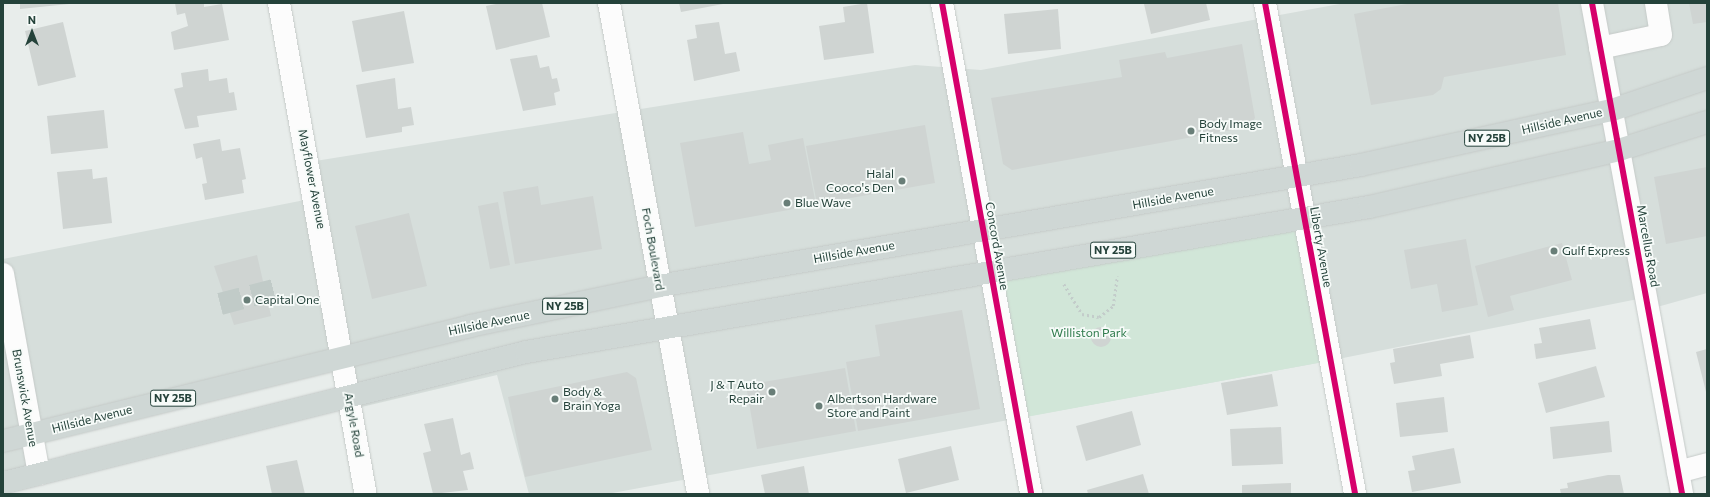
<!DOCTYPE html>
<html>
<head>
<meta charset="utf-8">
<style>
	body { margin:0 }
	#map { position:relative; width:1710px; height:497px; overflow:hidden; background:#e8edeb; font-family:Commissioner,sans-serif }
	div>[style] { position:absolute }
	.built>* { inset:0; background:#d6dedb }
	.green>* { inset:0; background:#d1e6d8 }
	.building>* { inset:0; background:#cfd4d2 }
	.round { border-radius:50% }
	.minor-tunnel>* { height:22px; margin-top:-11px; transform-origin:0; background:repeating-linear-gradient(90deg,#c1cbc8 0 22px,transparent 0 33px) }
	.path>* { height:2.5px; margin-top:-1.25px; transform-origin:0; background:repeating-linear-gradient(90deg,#c3ccca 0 2px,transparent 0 5px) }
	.roads { filter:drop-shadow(0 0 1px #c5cac8) drop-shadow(0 0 1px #c5cac8) }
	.minor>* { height:22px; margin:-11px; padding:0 11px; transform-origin:11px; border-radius:11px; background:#fcfcfc }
	.major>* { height:22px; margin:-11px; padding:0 11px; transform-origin:11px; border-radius:11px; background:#cfd7d5 }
	.cycleway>* { height:6px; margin:-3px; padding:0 3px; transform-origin:3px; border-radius:3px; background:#d6006c }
	.dots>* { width:11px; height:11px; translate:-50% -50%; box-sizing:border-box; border:2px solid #f7fbf9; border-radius:50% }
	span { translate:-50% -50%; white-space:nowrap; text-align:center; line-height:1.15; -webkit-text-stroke:3.5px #f7fbf9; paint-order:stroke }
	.shield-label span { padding:1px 3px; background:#f7fbf9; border:1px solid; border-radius:3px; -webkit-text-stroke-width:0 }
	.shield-label { font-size:11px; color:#24423a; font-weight:700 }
	.street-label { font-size:12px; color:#24423a }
	.poi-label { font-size:12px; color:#24423a }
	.left { translate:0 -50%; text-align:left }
	.right { translate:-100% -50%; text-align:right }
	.park-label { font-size:12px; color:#2d7a4b }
	.frame { position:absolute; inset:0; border:4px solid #24423a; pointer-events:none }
	.north { position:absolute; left:12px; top:12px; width:40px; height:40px; -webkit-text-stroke:3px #f7fbf9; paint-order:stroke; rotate:0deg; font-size:11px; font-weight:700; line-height:16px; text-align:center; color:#24423a }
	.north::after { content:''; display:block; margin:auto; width:14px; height:18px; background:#24423a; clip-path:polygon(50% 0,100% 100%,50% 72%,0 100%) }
</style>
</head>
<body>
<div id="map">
	<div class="built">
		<i style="clip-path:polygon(1345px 3px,1707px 3px,1707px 293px,1650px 309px,1648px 297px,1323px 362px,607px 494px,529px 494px,497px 375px,353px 409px,342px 355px,32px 434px,39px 474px,3px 483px,3px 259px,315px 198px,309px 162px,915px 65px,981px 70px)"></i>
	</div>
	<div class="green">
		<i style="clip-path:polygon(1300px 227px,1323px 362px,1026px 417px,999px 276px)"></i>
	</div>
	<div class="building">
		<i style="clip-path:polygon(20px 3px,69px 3px,69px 4px,20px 9px)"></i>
		<i style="clip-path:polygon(175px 3px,204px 3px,204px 7px,222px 4px,229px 40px,174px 50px,171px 32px,188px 26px,185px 13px,177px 15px)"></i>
		<i style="clip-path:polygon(501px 3px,542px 3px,550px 37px,496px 50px,486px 6px)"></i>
		<i style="clip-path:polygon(679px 3px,723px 3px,723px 4px,681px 12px)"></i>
		<i style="clip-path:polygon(867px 3px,874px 53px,824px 60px,819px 26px,845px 22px,843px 7px)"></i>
		<i style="clip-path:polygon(1206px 3px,1210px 20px,1151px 34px,1144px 4px)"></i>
		<i style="clip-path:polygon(1412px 3px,1558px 3px,1566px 55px,1444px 77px,1441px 89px,1433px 95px,1371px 105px,1354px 14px)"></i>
		<i style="clip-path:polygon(1689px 3px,1707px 3px,1707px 22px,1693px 24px)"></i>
		<i style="clip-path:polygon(1058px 9px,1061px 49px,1008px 54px,1004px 14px)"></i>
		<i style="clip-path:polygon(404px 11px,414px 63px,362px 72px,352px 21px)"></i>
		<i style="clip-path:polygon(63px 22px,76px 77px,38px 86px,25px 31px)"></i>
		<i style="clip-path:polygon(719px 22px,725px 54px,736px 52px,740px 71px,694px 81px,687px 40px,697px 38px,695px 25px)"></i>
		<i style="clip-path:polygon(1242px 44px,1255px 118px,1248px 127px,1012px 170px,1003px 164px,991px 98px,1122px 77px,1119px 60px,1165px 52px,1167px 58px)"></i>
		<i style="clip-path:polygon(537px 55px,540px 68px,549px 66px,552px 79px,557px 78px,560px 91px,554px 93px,556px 105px,523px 111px,510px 59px)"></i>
		<i style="clip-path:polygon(208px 69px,209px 81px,227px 78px,229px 93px,234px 92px,237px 110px,197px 116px,199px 127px,185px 129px,174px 89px,183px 87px,181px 73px)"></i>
		<i style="clip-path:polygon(395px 78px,398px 109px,411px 107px,414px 125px,402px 127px,402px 132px,366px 138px,356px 85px)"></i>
		<i style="clip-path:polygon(104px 110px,108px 148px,51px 154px,47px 116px)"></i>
		<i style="clip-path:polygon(925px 125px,935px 183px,817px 204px,806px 146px)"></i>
		<i style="clip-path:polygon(743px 132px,749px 164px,771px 160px,768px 145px,803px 138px,816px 205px,695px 227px,680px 143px)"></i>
		<i style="clip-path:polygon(220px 139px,222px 151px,240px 148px,246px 179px,242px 180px,244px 193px,205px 200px,202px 184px,207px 183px,202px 157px,196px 159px,193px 144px)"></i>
		<i style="clip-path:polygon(1707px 167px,1707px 236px,1666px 244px,1654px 177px)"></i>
		<i style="clip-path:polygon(92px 169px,93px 179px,107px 177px,112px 223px,63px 229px,57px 172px)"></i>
		<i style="clip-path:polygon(538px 186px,541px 205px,593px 196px,602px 249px,515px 264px,503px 192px)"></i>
		<i style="clip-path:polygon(498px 202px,510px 265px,490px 269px,478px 206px)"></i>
		<i style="clip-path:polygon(409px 213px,427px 286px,372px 299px,355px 226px)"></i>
		<i style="clip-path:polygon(1466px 239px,1478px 305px,1442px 312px,1437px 284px,1411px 289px,1404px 250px)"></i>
		<i style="clip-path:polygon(1562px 243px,1572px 280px,1510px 296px,1514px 310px,1488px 317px,1475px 266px)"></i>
		<i style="clip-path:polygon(257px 255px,271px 316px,234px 325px,214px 266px)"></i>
		<i style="clip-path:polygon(962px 310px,980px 409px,858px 431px,846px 362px,880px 356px,875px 325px)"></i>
		<i style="clip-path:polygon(1590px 319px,1596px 349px,1536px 359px,1534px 344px,1542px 343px,1539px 328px)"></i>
		<i class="round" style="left:1091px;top:327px;width:20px;height:20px"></i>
		<i style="clip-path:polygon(1470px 335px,1474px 358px,1440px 364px,1442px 376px,1394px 384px,1390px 363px,1395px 362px,1393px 349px)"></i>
		<i style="clip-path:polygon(1707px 349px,1707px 392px,1706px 392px,1696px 352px)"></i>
		<i style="clip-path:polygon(1596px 366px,1605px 397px,1546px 413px,1538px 383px)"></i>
		<i style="clip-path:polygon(845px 368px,856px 431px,757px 449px,746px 385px)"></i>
		<i style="clip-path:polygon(627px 372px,636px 378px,652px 450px,525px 477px,508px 397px)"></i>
		<i style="clip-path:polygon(1272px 374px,1278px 406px,1227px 415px,1221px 383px)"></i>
		<i style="clip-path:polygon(1444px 397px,1448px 432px,1400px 437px,1396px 403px)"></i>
		<i style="clip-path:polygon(1132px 411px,1141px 445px,1086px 461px,1076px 426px)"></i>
		<i style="clip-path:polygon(453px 418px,461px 455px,470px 452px,474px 469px,463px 471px,468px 490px,433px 494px,423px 453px,431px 451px,424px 424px)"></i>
		<i style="clip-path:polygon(1609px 421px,1612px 452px,1553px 459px,1550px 427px)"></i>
		<i style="clip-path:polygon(1281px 427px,1283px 464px,1232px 466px,1230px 429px)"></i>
		<i style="clip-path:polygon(951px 446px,959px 480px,906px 493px,898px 459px)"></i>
		<i style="clip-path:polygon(1454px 448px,1461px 483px,1412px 492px,1408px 471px,1415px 470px,1412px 456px)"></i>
		<i style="clip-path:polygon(297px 460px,305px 494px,272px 494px,266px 466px)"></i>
		<i style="clip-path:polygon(804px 466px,809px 494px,765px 494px,761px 475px)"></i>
		<i style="clip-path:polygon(1143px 474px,1149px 494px,1088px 494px,1087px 490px)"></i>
		<i style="clip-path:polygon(1608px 475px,1620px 475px,1624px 494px,1561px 494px,1560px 489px,1568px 488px,1567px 483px)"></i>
		<i style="clip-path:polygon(1291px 483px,1291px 494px,1242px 494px,1242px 485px)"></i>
	</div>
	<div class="minor-tunnel">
		<i style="left:220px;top:304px;width:56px;rotate:-14.5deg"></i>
	</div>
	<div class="path">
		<i style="left:1064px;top:284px;width:35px;rotate:59deg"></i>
		<i style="left:1082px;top:314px;width:17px;rotate:10deg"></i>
		<i style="left:1099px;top:317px;width:18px;rotate:-38deg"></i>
		<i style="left:1113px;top:306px;width:30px;rotate:-82deg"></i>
	</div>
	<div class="roads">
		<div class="minor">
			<i style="left:279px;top:3px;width:499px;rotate:80deg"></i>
			<i style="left:609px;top:3px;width:499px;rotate:79.7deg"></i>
			<i style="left:942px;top:3px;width:499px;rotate:79.7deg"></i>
			<i style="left:1265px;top:3px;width:499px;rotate:79.6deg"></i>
			<i style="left:1592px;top:3px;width:499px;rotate:79.6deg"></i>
			<i style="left:1600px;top:48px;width:62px;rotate:-12deg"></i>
			<i style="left:1661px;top:35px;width:32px;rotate:-99deg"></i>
			<i style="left:3px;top:274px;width:203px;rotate:79.8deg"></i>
			<i style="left:1678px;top:472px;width:30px;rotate:-15deg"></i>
		</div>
		<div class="major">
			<i style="left:3px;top:441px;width:481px;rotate:-13.8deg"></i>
			<i style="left:470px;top:326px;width:193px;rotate:-11.9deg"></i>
			<i style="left:659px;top:286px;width:712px;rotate:-9.78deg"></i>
			<i style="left:1361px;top:165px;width:257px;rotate:-12.4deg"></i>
			<i style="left:1612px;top:110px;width:100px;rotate:-18.6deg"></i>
			<i style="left:3px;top:483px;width:539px;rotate:-14.06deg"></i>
			<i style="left:526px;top:352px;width:855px;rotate:-9.76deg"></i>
			<i style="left:1369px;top:207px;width:256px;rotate:-12.8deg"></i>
			<i style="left:1619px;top:150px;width:92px;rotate:-17.7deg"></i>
		</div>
	</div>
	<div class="cycleway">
		<i style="left:942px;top:3px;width:499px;rotate:79.7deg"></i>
		<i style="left:1265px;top:3px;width:499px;rotate:79.6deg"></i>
		<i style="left:1592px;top:3px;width:499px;rotate:79.6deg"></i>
	</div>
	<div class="dots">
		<i style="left:1191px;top:131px;background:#697e78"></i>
		<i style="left:902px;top:181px;background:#697e78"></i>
		<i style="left:787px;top:203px;background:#697e78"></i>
		<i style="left:1554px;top:251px;background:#697e78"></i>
		<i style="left:247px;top:300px;background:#697e78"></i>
		<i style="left:772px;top:392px;background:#697e78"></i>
		<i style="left:555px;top:399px;background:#697e78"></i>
		<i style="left:819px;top:406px;background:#697e78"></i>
	</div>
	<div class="shield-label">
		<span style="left:1487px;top:138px">NY 25B</span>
		<span style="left:1113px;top:250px">NY 25B</span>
		<span style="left:565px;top:306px">NY 25B</span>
		<span style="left:173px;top:398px">NY 25B</span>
	</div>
	<div class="street-label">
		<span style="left:1562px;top:121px;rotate:-13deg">Hillside Avenue</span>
		<span style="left:312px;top:179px;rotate:79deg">Mayflower Avenue</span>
		<span style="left:1173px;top:198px;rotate:-10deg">Hillside Avenue</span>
		<span style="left:997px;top:246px;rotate:80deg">Concord Avenue</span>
		<span style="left:1648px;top:246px;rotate:80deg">Marcellus Road</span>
		<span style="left:1321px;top:247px;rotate:80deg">Liberty Avenue</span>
		<span style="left:653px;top:249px;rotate:80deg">Foch Boulevard</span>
		<span style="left:854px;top:252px;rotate:-10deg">Hillside Avenue</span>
		<span style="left:489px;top:323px;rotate:-12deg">Hillside Avenue</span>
		<span style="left:25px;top:398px;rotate:80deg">Brunswick Avenue</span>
		<span style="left:92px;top:419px;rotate:-14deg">Hillside Avenue</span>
		<span style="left:354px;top:425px;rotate:80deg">Argyle Road</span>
	</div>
	<div class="poi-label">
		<span class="left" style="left:1199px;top:131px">Body Image<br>Fitness</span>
		<span class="right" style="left:894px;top:181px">Halal<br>Cooco's Den</span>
		<span class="left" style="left:795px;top:203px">Blue Wave</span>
		<span class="left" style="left:1562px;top:251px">Gulf Express</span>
		<span class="left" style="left:255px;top:300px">Capital One</span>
		<span class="right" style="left:764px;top:392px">J &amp; T Auto<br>Repair</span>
		<span class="left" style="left:563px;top:399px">Body &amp;<br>Brain Yoga</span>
		<span class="left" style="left:827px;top:406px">Albertson Hardware<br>Store and Paint</span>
	</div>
	<div class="park-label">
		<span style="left:1089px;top:333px">Williston Park</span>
	</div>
	<div class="frame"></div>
	<div class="north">N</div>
</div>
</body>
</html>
